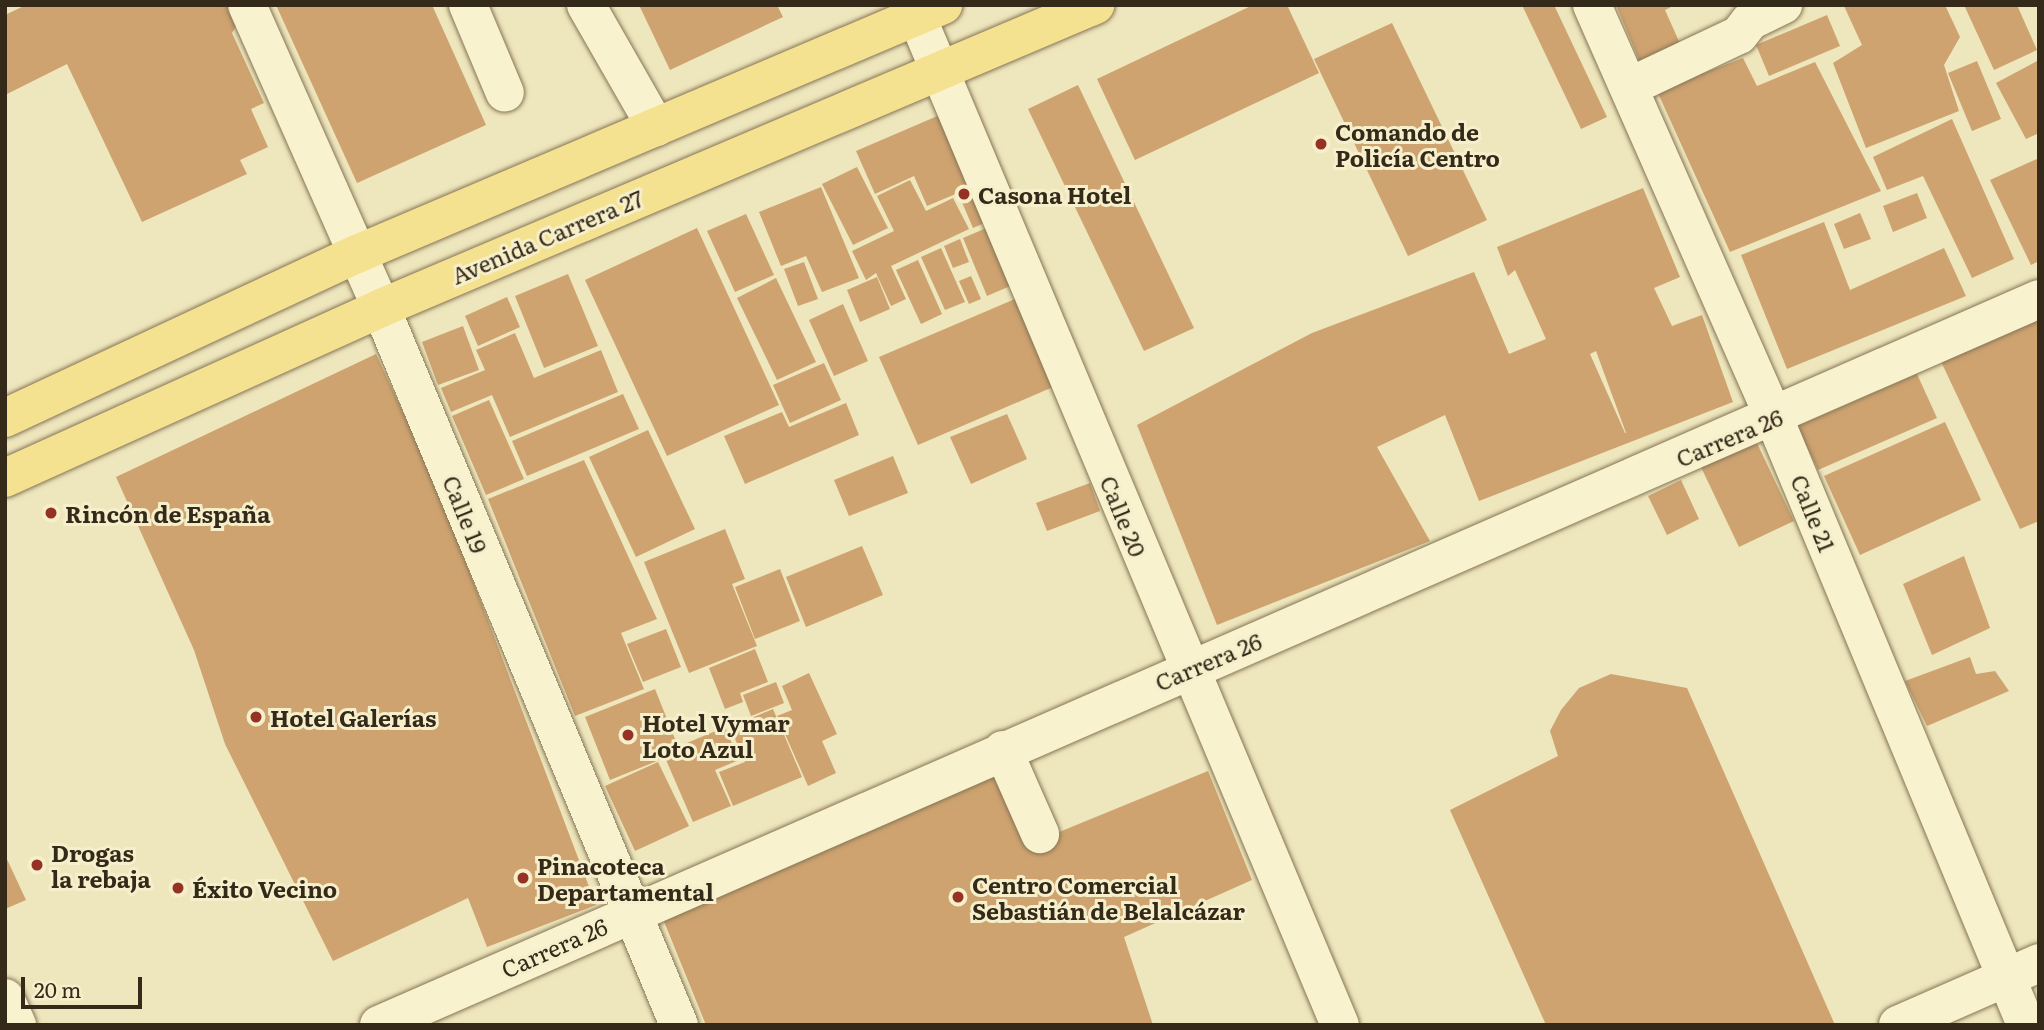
<!DOCTYPE html>
<html>
<head>
<meta charset="utf-8">
<style>
	body { margin:0 }
	#map { position:relative; width:2044px; height:1030px; overflow:hidden; background:#eee6bc; font-family:Literata,serif }
	div>[style] { position:absolute }
	.building>* { inset:0; background:#cea370 }
	.roads { filter:drop-shadow(0 0 2px #867555) drop-shadow(0 0 2px #867555) }
	.minor>* { height:38px; margin:-19px; padding:0 19px; transform-origin:19px; border-radius:19px; background:#f9f2cf }
	.major>* { height:38px; margin:-19px; padding:0 19px; transform-origin:19px; border-radius:19px; background:#f4e291 }
	.dots>* { width:19px; height:19px; translate:-50% -50%; box-sizing:border-box; border:4px solid #f6efcb; border-radius:50% }
	span { translate:-50% -50%; white-space:nowrap; text-align:center; line-height:1.15; -webkit-text-stroke:6px #f6efcb; paint-order:stroke }
	.poi-label { font-size:23px; color:#352a1a; font-weight:700 }
	.left { translate:0 -50%; text-align:left }
	.street-label { font-size:23px; color:#352a1a }
	.frame { position:absolute; inset:0; border:7px solid #352a1a; pointer-events:none }
	.scale { position:absolute; left:21px; top:977px; width:121px; height:32px; box-sizing:border-box; border:4px solid #352a1a; border-top:0; padding-left:9px; font-size:21px; line-height:24px; white-space:nowrap; color:#352a1a; -webkit-text-stroke:5px #f6efcb; paint-order:stroke }
</style>
</head>
<body>
<div id="map">
	<div class="building">
		<i style="clip-path:polygon(26px 5px,230px 5px,238px 23px,232px 33px,264px 103px,251px 109px,268px 147px,240px 160px,247px 174px,142px 222px,67px 64px,5px 95px,5px 15px)"></i>
		<i style="clip-path:polygon(276px 5px,432px 5px,486px 125px,357px 183px)"></i>
		<i style="clip-path:polygon(639px 5px,777px 5px,783px 17px,670px 70px)"></i>
		<i style="clip-path:polygon(1253px 5px,1287px 5px,1319px 73px,1135px 160px,1097px 79px)"></i>
		<i style="clip-path:polygon(1522px 5px,1554px 5px,1607px 117px,1581px 129px)"></i>
		<i style="clip-path:polygon(1616px 5px,1675px 5px,1665px 10px,1682px 48px,1642px 67px)"></i>
		<i style="clip-path:polygon(1945px 5px,1960px 37px,1944px 65px,1959px 111px,1866px 148px,1833px 63px,1862px 45px,1844px 6px)"></i>
		<i style="clip-path:polygon(1964px 5px,2017px 5px,2037px 50px,1994px 70px)"></i>
		<i style="clip-path:polygon(1827px 15px,1840px 46px,1769px 76px,1756px 45px)"></i>
		<i style="clip-path:polygon(1392px 23px,1487px 220px,1408px 256px,1314px 59px)"></i>
		<i style="clip-path:polygon(1743px 58px,1757px 86px,1815px 62px,1881px 191px,1730px 252px,1657px 91px)"></i>
		<i style="clip-path:polygon(2039px 60px,2039px 133px,2026px 139px,1996px 83px)"></i>
		<i style="clip-path:polygon(1977px 61px,2001px 119px,1972px 131px,1948px 73px)"></i>
		<i style="clip-path:polygon(1078px 85px,1194px 328px,1144px 351px,1028px 109px)"></i>
		<i style="clip-path:polygon(942px 114px,989px 221px,973px 228px,958px 193px,927px 206px,914px 176px,875px 194px,856px 151px)"></i>
		<i style="clip-path:polygon(1952px 119px,2014px 259px,1972px 278px,1923px 176px,1887px 190px,1873px 157px)"></i>
		<i style="clip-path:polygon(2037px 159px,2039px 261px,2031px 265px,1990px 180px)"></i>
		<i style="clip-path:polygon(857px 167px,888px 228px,853px 245px,822px 184px)"></i>
		<i style="clip-path:polygon(910px 180px,926px 211px,953px 198px,969px 229px,891px 266px,906px 299px,891px 306px,876px 273px,866px 280px,852px 251px,894px 231px,877px 196px)"></i>
		<i style="clip-path:polygon(821px 187px,859px 278px,822px 292px,806px 256px,781px 266px,759px 212px)"></i>
		<i style="clip-path:polygon(evenodd,1643px 188px,1680px 277px,1654px 288px,1672px 326px,1702px 315px,1733px 402px,1479px 501px,1445px 415px,1377px 447px,1430px 541px,1217px 625px,1137px 425px,1312px 333px,1474px 272px,1509px 354px,1546px 339px,1515px 270px,1508px 276px,1497px 247px,1643px 188px,1596px 351px,1626px 433px,1625px 433px,1590px 354px,1596px 351px)"></i>
		<i style="clip-path:polygon(1917px 193px,1927px 218px,1893px 232px,1883px 206px)"></i>
		<i style="clip-path:polygon(1860px 213px,1871px 239px,1844px 249px,1834px 224px)"></i>
		<i style="clip-path:polygon(746px 214px,774px 275px,735px 292px,707px 231px)"></i>
		<i style="clip-path:polygon(1824px 222px,1850px 290px,1944px 248px,1966px 296px,1787px 369px,1741px 255px)"></i>
		<i style="clip-path:polygon(991px 226px,1015px 284px,987px 296px,963px 238px)"></i>
		<i style="clip-path:polygon(697px 228px,779px 405px,667px 456px,585px 280px)"></i>
		<i style="clip-path:polygon(960px 239px,969px 262px,953px 268px,944px 246px)"></i>
		<i style="clip-path:polygon(941px 248px,965px 302px,945px 310px,921px 257px)"></i>
		<i style="clip-path:polygon(918px 260px,942px 314px,921px 324px,896px 270px)"></i>
		<i style="clip-path:polygon(804px 262px,818px 299px,798px 306px,784px 269px)"></i>
		<i style="clip-path:polygon(568px 274px,598px 346px,544px 368px,515px 296px)"></i>
		<i style="clip-path:polygon(971px 276px,981px 299px,969px 304px,959px 281px)"></i>
		<i style="clip-path:polygon(877px 277px,890px 309px,860px 322px,847px 290px)"></i>
		<i style="clip-path:polygon(776px 278px,816px 362px,777px 380px,737px 298px)"></i>
		<i style="clip-path:polygon(507px 297px,520px 327px,478px 346px,465px 316px)"></i>
		<i style="clip-path:polygon(1015px 299px,1053px 387px,918px 445px,879px 357px)"></i>
		<i style="clip-path:polygon(843px 304px,868px 361px,834px 376px,809px 320px)"></i>
		<i style="clip-path:polygon(2039px 306px,2039px 521px,2020px 529px,1937px 353px)"></i>
		<i style="clip-path:polygon(463px 326px,479px 370px,438px 385px,422px 342px)"></i>
		<i style="clip-path:polygon(515px 333px,534px 378px,601px 350px,618px 392px,510px 437px,492px 395px,451px 412px,441px 388px,485px 370px,476px 350px)"></i>
		<i style="clip-path:polygon(376px 354px,435px 481px,596px 905px,487px 947px,468px 898px,333px 961px,225px 744px,194px 650px,116px 477px)"></i>
		<i style="clip-path:polygon(824px 363px,841px 400px,790px 423px,773px 385px)"></i>
		<i style="clip-path:polygon(1917px 374px,1937px 418px,1818px 470px,1797px 426px)"></i>
		<i style="clip-path:polygon(623px 394px,639px 429px,527px 476px,512px 441px)"></i>
		<i style="clip-path:polygon(489px 400px,524px 479px,486px 495px,452px 416px)"></i>
		<i style="clip-path:polygon(846px 403px,859px 435px,745px 484px,724px 436px,782px 412px,789px 427px)"></i>
		<i style="clip-path:polygon(1007px 414px,1027px 459px,971px 484px,950px 437px)"></i>
		<i style="clip-path:polygon(1945px 422px,1981px 500px,1860px 555px,1824px 476px)"></i>
		<i style="clip-path:polygon(648px 430px,695px 529px,636px 557px,589px 457px)"></i>
		<i style="clip-path:polygon(1755px 439px,1794px 521px,1739px 547px,1700px 465px)"></i>
		<i style="clip-path:polygon(893px 456px,908px 493px,849px 516px,834px 480px)"></i>
		<i style="clip-path:polygon(584px 460px,657px 619px,621px 633px,644px 689px,575px 716px,488px 499px)"></i>
		<i style="clip-path:polygon(1681px 480px,1699px 519px,1667px 535px,1648px 496px)"></i>
		<i style="clip-path:polygon(1090px 483px,1100px 511px,1047px 531px,1036px 503px)"></i>
		<i style="clip-path:polygon(725px 529px,745px 579px,732px 584px,757px 646px,689px 673px,644px 562px)"></i>
		<i style="clip-path:polygon(862px 546px,883px 595px,806px 627px,786px 577px)"></i>
		<i style="clip-path:polygon(1964px 556px,1990px 628px,1932px 655px,1903px 584px)"></i>
		<i style="clip-path:polygon(780px 569px,800px 621px,755px 639px,735px 587px)"></i>
		<i style="clip-path:polygon(666px 629px,681px 667px,643px 682px,627px 644px)"></i>
		<i style="clip-path:polygon(755px 649px,768px 682px,740px 693px,743px 702px,725px 709px,709px 668px)"></i>
		<i style="clip-path:polygon(1970px 657px,1976px 674px,1995px 671px,2009px 691px,1927px 726px,1905px 681px)"></i>
		<i style="clip-path:polygon(809px 673px,837px 734px,822px 741px,836px 773px,808px 786px,777px 716px,792px 710px,782px 686px)"></i>
		<i style="clip-path:polygon(1611px 674px,1687px 688px,1835px 1025px,1546px 1025px,1450px 810px,1558px 756px,1550px 731px,1561px 710px,1579px 688px)"></i>
		<i style="clip-path:polygon(776px 682px,784px 703px,751px 716px,743px 695px)"></i>
		<i style="clip-path:polygon(655px 689px,677px 744px,658px 751px,662px 759px,610px 780px,585px 717px)"></i>
		<i style="clip-path:polygon(773px 709px,802px 777px,733px 806px,719px 772px,745px 762px,730px 727px)"></i>
		<i style="clip-path:polygon(725px 727px,739px 760px,715px 770px,731px 806px,693px 822px,663px 753px)"></i>
		<i style="clip-path:polygon(658px 762px,689px 826px,635px 851px,605px 786px)"></i>
		<i style="clip-path:polygon(1208px 771px,1252px 880px,1124px 937px,1153px 1025px,706px 1025px,661px 914px,997px 775px,1025px 846px)"></i>
		<i style="clip-path:polygon(5px 855px,26px 900px,5px 909px)"></i>
	</div>
	<div class="roads">
		<div class="minor">
			<i style="left:247px;top:5px;width:331px;rotate:66.1deg"></i>
			<i style="left:381px;top:308px;width:776px;rotate:67.43deg"></i>
			<i style="left:468px;top:5px;width:95px;rotate:67.2deg"></i>
			<i style="left:586px;top:5px;width:141px;rotate:60.2deg"></i>
			<i style="left:912px;top:5px;width:1106px;rotate:67.24deg"></i>
			<i style="left:1592px;top:5px;width:451px;rotate:66.2deg"></i>
			<i style="left:1774px;top:418px;width:657px;rotate:67.45deg"></i>
			<i style="left:1631px;top:86px;width:119px;rotate:-25.3deg"></i>
			<i style="left:1739px;top:35px;width:18px;rotate:-52deg"></i>
			<i style="left:1750px;top:21px;width:37px;rotate:-26deg"></i>
			<i style="left:1003px;top:750px;width:92px;rotate:66.2deg"></i>
			<i style="left:5px;top:998px;width:30px;rotate:66deg"></i>
			<i style="left:379px;top:1025px;width:1812px;rotate:-23.62deg"></i>
			<i style="left:1898px;top:1025px;width:154px;rotate:-23.7deg"></i>
		</div>
		<div class="major">
			<i style="left:5px;top:418px;width:388px;rotate:-25deg"></i>
			<i style="left:357px;top:254px;width:637px;rotate:-23.02deg"></i>
			<i style="left:5px;top:478px;width:413px;rotate:-24.3deg"></i>
			<i style="left:381px;top:308px;width:776px;rotate:-22.99deg"></i>
		</div>
	</div>
	<div class="dots">
		<i style="left:1321px;top:144px;background:#963224"></i>
		<i style="left:964px;top:194px;background:#963224"></i>
		<i style="left:51px;top:513px;background:#963224"></i>
		<i style="left:256px;top:717px;background:#963224"></i>
		<i style="left:628px;top:735px;background:#963224"></i>
		<i style="left:37px;top:865px;background:#963224"></i>
		<i style="left:523px;top:878px;background:#963224"></i>
		<i style="left:178px;top:888px;background:#963224"></i>
		<i style="left:958px;top:897px;background:#963224"></i>
	</div>
	<div class="poi-label">
		<span class="left" style="left:1335px;top:144px">Comando de<br>Policía Centro</span>
		<span class="left" style="left:978px;top:194px">Casona Hotel</span>
		<span class="left" style="left:65px;top:513px">Rincón de España</span>
		<span class="left" style="left:270px;top:717px">Hotel Galerías</span>
		<span class="left" style="left:642px;top:735px">Hotel Vymar<br>Loto Azul</span>
		<span class="left" style="left:51px;top:865px">Drogas<br>la rebaja</span>
		<span class="left" style="left:537px;top:878px">Pinacoteca<br>Departamental</span>
		<span class="left" style="left:972px;top:897px">Centro Comercial<br>Sebastián de Belalcázar</span>
		<span class="left" style="left:192px;top:888px">Éxito Vecino</span>
	</div>
	<div class="street-label">
		<span style="left:547px;top:236px;rotate:-23deg">Avenida Carrera 27</span>
		<span style="left:1729px;top:437px;rotate:-23deg">Carrera 26</span>
		<span style="left:1814px;top:513px;rotate:68deg">Calle 21</span>
		<span style="left:466px;top:514px;rotate:68deg">Calle 19</span>
		<span style="left:1124px;top:516px;rotate:68deg">Calle 20</span>
		<span style="left:1208px;top:661px;rotate:-23deg">Carrera 26</span>
		<span style="left:554px;top:947px;rotate:-24deg">Carrera 26</span>
	</div>
	<div class="frame"></div>
	<div class="scale">20 m</div>
</div>
</body>
</html>
